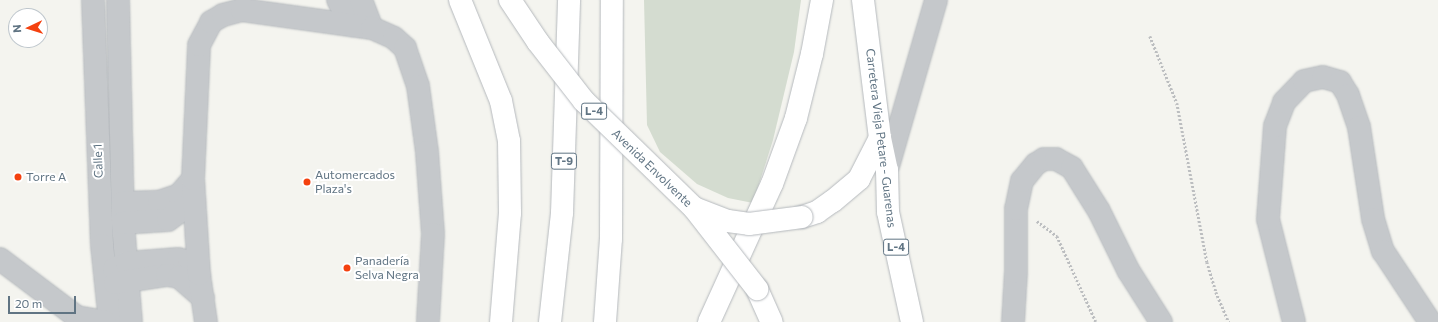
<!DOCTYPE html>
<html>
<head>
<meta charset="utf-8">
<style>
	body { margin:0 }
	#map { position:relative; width:1438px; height:322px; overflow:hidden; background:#f4f4ef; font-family:Commissioner,sans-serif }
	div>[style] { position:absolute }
	.green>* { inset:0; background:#d4dcd0 }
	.path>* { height:2.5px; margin-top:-1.25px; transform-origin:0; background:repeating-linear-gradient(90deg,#bcbec0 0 2px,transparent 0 4px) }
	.roads { filter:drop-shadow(0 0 1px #b5b9bd) drop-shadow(0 0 1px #b5b9bd) }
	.minor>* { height:22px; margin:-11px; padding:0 11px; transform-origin:11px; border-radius:11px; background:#c5c8cb }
	.major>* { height:22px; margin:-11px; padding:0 11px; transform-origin:11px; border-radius:11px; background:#fff }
	.highway>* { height:22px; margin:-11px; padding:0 11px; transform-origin:11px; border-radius:11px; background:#fff }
	.bridges { filter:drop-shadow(0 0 1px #b5b9bd) drop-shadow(0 0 1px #b5b9bd) }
	.major-bridge>* { height:22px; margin:-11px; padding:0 11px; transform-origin:11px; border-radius:11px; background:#fff }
	.dots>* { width:11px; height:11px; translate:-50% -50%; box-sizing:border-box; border:2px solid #fff; border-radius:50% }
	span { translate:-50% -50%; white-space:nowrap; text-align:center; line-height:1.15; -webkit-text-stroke:4px #fff; paint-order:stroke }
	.shield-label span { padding:1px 3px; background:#fff; border:1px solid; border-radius:3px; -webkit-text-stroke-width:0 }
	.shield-label { font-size:11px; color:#607483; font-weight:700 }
	.street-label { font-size:12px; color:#607483 }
	.poi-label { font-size:12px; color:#607483 }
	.left { translate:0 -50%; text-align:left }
	.north { position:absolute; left:8px; top:8px; width:40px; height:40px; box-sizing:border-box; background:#fff; border:1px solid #bfc7cd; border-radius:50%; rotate:266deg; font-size:11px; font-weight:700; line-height:16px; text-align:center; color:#607483 }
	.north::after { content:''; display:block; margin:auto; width:14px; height:18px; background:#f4410f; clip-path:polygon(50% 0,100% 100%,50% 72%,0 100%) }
	.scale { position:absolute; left:8px; top:296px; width:68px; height:18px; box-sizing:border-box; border:2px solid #607483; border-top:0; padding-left:5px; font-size:12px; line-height:14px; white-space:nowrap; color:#607483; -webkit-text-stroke:3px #fff; paint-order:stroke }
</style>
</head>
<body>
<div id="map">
	<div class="green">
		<i style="clip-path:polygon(644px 0,801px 0,794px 52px,773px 140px,753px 203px,728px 198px,697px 184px,660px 152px,647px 125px)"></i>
	</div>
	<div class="path">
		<i style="left:1150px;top:36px;width:72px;rotate:68.1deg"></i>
		<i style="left:1177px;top:103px;width:162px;rotate:79.3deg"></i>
		<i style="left:1207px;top:262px;width:31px;rotate:73deg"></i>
		<i style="left:1216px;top:292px;width:33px;rotate:67deg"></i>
		<i style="left:1037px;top:221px;width:25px;rotate:37deg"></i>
		<i style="left:1057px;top:236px;width:94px;rotate:65.6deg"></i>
	</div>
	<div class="roads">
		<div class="minor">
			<i style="left:93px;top:0;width:245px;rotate:87.9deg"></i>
			<i style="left:102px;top:245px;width:77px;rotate:84.1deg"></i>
			<i style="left:118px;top:0;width:223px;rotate:88.7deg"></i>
			<i style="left:123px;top:223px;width:99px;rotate:85.4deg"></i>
			<i style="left:338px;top:0;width:29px;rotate:61deg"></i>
			<i style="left:361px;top:0;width:30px;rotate:69deg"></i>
			<i style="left:887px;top:170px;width:177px;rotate:-73.9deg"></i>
			<i style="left:123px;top:203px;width:36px;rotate:-2deg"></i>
			<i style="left:159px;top:202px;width:21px;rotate:-19deg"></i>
			<i style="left:179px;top:195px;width:21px;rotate:-49deg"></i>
			<i style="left:123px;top:223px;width:45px;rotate:-3.8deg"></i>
			<i style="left:168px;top:220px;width:32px;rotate:-36deg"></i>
			<i style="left:0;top:259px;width:96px;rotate:37deg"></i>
			<i style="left:77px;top:317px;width:28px;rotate:10deg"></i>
			<i style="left:114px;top:269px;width:14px;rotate:-25deg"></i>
			<i style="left:127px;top:263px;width:51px;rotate:-4.5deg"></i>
			<i style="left:178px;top:259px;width:11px;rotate:15deg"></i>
			<i style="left:189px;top:262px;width:16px;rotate:50deg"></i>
			<i style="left:115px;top:283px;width:53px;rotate:-8.7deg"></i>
			<i style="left:167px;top:275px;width:12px;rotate:9deg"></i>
			<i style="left:179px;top:277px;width:32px;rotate:41deg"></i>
			<i style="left:206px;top:322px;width:49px;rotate:-98.3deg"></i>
			<i style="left:199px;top:274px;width:95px;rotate:-93.6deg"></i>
			<i style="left:193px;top:179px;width:134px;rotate:-87.4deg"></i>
			<i style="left:199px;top:45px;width:26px;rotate:-62deg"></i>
			<i style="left:211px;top:22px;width:14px;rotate:-30deg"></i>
			<i style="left:223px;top:15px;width:20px;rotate:-15deg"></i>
			<i style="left:242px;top:10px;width:131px;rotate:7.9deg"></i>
			<i style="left:372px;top:28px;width:24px;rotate:24deg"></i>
			<i style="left:394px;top:38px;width:15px;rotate:42deg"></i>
			<i style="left:405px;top:48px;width:40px;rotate:71.1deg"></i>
			<i style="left:418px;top:86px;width:67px;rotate:82.2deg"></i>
			<i style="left:427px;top:152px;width:82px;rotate:85.8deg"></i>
			<i style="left:433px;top:234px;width:88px;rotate:93.3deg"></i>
			<i style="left:1013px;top:322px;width:50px;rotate:-86.6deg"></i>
			<i style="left:1016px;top:272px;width:63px;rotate:-90deg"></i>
			<i style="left:1016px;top:209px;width:29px;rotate:-78deg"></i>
			<i style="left:1022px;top:181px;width:22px;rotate:-51deg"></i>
			<i style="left:1036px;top:164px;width:9px;rotate:-32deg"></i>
			<i style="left:1044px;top:159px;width:12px"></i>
			<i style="left:1056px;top:159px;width:18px;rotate:29deg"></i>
			<i style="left:1072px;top:168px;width:51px;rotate:57.9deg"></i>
			<i style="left:1099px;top:211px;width:66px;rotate:63.8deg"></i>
			<i style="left:1128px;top:270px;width:62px;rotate:57.6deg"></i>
			<i style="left:1294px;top:322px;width:106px;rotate:-104.2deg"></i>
			<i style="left:1268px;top:219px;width:93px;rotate:-85.7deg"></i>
			<i style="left:1275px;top:126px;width:26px;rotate:-69deg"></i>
			<i style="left:1284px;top:102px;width:29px;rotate:-46deg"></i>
			<i style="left:1304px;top:81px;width:19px;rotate:-12deg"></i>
			<i style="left:1323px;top:77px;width:18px;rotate:16deg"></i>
			<i style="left:1340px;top:82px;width:15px;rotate:58deg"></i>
			<i style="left:1348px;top:95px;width:34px;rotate:71deg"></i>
			<i style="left:1359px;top:127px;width:93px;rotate:81.3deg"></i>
			<i style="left:1373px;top:219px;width:34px;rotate:73deg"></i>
			<i style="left:1383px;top:251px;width:85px;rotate:56.5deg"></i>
		</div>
		<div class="major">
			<i style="left:863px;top:0;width:139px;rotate:83deg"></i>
			<i style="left:880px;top:138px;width:33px;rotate:78deg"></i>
			<i style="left:887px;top:170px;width:42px;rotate:88.6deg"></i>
			<i style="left:888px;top:212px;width:113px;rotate:77.7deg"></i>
			<i style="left:802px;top:217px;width:16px;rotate:-18deg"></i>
			<i style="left:817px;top:212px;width:19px;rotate:-35deg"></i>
			<i style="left:833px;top:201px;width:34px;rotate:-40deg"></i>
			<i style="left:859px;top:179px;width:46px;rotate:-62.9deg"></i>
			<i style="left:757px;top:289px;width:36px;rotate:66deg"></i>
		</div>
		<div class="highway">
			<i style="left:460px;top:0;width:109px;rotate:67.9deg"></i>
			<i style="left:501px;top:101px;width:41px;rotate:78.7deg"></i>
			<i style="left:509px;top:141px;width:72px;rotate:89.2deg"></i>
			<i style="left:510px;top:213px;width:109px;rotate:94.7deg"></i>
			<i style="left:550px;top:322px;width:110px;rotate:-83.7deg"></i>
			<i style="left:562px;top:213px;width:213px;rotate:-88.1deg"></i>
			<i style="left:605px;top:322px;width:83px;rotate:-85.9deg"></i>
			<i style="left:611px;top:239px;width:239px;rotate:-89.8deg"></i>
			<i style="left:709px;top:322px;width:152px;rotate:-65.5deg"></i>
			<i style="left:772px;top:184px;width:70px;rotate:-70deg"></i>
			<i style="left:796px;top:118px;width:66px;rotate:-76deg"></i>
			<i style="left:812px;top:54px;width:55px;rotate:-79.5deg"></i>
		</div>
	</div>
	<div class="bridges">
		<div class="major-bridge">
			<i style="left:510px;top:0;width:50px;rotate:56.3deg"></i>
			<i style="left:538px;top:42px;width:75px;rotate:52.1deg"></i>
			<i style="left:584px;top:101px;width:153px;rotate:44.2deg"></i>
			<i style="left:694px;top:208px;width:103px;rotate:52.1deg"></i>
			<i style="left:694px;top:208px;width:36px;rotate:21deg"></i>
			<i style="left:728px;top:221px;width:21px;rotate:8deg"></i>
			<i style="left:749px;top:224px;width:53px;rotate:-7.5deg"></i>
		</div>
	</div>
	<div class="dots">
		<i style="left:18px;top:177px;background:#f4410f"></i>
		<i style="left:307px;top:182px;background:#f4410f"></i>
		<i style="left:347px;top:268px;background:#f4410f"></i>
	</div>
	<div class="shield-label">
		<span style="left:594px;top:111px">L-4</span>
		<span style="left:564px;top:161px">T-9</span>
		<span style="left:896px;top:247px">L-4</span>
	</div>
	<div class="street-label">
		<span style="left:881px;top:138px;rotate:83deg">Carretera Vieja Petare - Guarenas</span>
		<span style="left:98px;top:161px;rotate:-92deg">Calle 1</span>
		<span style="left:652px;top:168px;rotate:44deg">Avenida Envolvente</span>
	</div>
	<div class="poi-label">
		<span class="left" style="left:315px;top:182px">Automercados<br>Plaza's</span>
		<span class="left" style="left:26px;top:177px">Torre A</span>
		<span class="left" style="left:355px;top:268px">Panadería<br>Selva Negra</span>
	</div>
	<div class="north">N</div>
	<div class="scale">20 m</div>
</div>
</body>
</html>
